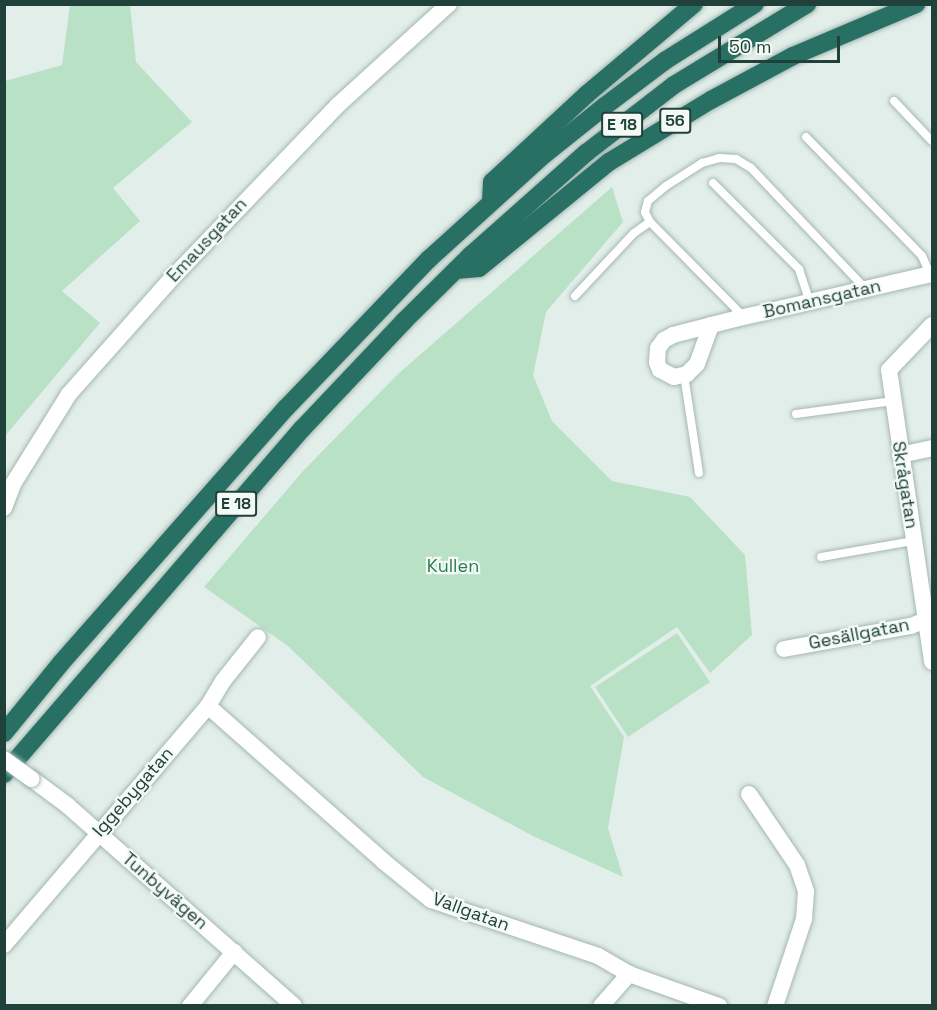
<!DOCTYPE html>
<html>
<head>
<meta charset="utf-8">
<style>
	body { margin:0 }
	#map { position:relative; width:937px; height:1010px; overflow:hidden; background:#e2eee9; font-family:"Space Grotesk",sans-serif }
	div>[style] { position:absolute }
	.green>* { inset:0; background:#b9e1c5 }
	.roads { filter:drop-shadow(0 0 2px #a4b7b1) drop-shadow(0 0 2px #a4b7b1) }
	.service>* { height:8px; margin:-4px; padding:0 4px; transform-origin:4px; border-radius:4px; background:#fff }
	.minor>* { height:16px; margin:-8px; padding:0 8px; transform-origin:8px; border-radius:8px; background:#fff }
	.motorway>* { height:18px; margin:-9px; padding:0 9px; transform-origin:9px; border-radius:9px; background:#287064 }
	.bridges { filter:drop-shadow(0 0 2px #a4b7b1) drop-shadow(0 0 2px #a4b7b1) }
	.minor-bridge>* { height:16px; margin:-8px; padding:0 8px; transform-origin:8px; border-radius:8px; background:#fff }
	span { translate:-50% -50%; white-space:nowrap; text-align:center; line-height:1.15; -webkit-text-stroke:4.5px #f3faf6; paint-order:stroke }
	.shield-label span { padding:2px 4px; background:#f3faf6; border:2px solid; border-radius:4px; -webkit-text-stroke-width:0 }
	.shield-label { font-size:16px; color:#204139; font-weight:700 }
	.street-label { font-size:18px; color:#204139 }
	.park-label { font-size:18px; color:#267c4a }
	.frame { position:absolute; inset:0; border:6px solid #204139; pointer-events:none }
	.scale { position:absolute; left:718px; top:36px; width:122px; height:27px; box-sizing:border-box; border:3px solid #204139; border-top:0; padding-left:8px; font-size:18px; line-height:21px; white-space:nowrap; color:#204139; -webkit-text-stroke:4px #f3faf6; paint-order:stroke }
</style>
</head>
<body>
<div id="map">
	<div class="green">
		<i style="clip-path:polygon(70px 5px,130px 5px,136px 62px,192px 122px,113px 188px,140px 221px,62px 291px,100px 323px,5px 436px,5px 81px,62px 65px)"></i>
		<i style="clip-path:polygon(612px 187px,623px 222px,546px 312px,533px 375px,552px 421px,612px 481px,690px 497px,745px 555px,752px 635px,710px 673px,677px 627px,590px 686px,624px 737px,608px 828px,623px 877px,533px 836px,423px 777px,288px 646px,204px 587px,303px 471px,398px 374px)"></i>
		<i style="clip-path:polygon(677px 633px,710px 682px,628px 737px,595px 687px)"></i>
	</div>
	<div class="roads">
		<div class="service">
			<i style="left:894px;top:101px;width:55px;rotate:46.5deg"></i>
			<i style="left:806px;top:137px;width:166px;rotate:45.7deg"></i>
			<i style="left:922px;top:256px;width:20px;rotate:66deg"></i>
			<i style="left:713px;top:183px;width:122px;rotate:45deg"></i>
			<i style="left:799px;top:269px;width:35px;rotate:72deg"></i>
			<i style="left:575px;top:296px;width:86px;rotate:-46.9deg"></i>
			<i style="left:634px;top:233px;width:19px;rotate:-35deg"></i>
			<i style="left:744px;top:317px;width:134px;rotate:-134.7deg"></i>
			<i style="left:650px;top:222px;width:11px;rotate:-117deg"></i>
			<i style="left:645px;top:212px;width:11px;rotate:-75deg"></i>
			<i style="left:648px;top:201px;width:23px;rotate:-40deg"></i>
			<i style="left:666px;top:186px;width:43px;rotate:-32.6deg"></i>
			<i style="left:702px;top:163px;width:18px;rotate:-16deg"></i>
			<i style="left:719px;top:158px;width:17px;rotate:3deg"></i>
			<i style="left:736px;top:159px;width:17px;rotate:31deg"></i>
			<i style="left:751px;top:168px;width:167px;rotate:46.5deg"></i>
			<i style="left:684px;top:375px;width:99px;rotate:81.3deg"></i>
			<i style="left:796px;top:414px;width:98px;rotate:-7.6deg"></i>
			<i style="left:821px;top:557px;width:93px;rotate:-9.9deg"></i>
		</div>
		<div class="minor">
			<i style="left:711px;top:325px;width:41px;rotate:109.7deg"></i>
			<i style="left:697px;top:364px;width:14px;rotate:135deg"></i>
			<i style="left:687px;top:374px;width:13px;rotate:167deg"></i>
			<i style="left:674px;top:377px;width:16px;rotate:-153deg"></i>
			<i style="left:660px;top:370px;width:9px;rotate:-111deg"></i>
			<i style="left:657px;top:362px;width:14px;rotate:-86deg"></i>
			<i style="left:658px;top:348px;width:10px;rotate:-53deg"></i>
			<i style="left:664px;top:340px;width:10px;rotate:-29deg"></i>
			<i style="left:673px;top:335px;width:64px;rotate:-14.5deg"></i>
			<i style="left:735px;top:319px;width:202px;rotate:-12.9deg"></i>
			<i style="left:932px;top:325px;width:62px;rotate:133.7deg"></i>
			<i style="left:889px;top:370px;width:295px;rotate:81.6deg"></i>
			<i style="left:900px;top:455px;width:33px;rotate:-12deg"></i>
			<i style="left:4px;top:508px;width:26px;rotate:-69deg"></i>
			<i style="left:13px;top:484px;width:106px;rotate:-58.1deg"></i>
			<i style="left:69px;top:394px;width:157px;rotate:-48.4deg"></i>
			<i style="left:173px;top:277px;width:238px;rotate:-46.2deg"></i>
			<i style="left:338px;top:105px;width:150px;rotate:-42.3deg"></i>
			<i style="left:784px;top:649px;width:129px;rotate:-10.3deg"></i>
			<i style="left:911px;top:626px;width:23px;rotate:-23deg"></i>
			<i style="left:208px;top:706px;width:234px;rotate:41.5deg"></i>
			<i style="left:383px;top:861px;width:62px;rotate:39.1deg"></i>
			<i style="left:431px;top:900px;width:176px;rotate:18.5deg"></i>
			<i style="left:598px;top:956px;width:36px;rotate:30deg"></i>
			<i style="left:629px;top:974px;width:96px;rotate:19.6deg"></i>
			<i style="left:32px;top:779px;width:44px;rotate:36.6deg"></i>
			<i style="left:67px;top:805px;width:303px;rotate:41.5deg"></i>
			<i style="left:749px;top:794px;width:86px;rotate:55.9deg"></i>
			<i style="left:797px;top:865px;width:28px;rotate:71deg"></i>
			<i style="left:806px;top:891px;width:28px;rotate:94deg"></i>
			<i style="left:804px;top:919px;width:92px;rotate:108.4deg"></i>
			<i style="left:4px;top:945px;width:314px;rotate:-49.5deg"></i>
			<i style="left:208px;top:706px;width:29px;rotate:-59deg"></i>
			<i style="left:223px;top:681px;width:56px;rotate:-51.5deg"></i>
			<i style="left:190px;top:1006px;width:70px;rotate:-50.8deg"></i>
			<i style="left:601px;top:1006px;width:43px;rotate:-48.8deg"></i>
		</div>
		<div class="motorway">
			<i style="left:491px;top:201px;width:19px;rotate:-87deg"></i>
			<i style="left:492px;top:182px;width:129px;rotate:-42.8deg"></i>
			<i style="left:587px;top:94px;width:140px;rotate:-40.1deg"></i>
			<i style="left:456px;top:270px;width:23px;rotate:-5deg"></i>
			<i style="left:479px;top:268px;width:168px;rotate:-39.2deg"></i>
			<i style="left:609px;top:162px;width:119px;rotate:-31.3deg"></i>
			<i style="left:711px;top:100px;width:93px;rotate:-28.2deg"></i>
			<i style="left:793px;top:56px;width:134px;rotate:-22.9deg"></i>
			<i style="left:4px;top:733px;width:90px;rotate:-50.8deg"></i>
			<i style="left:61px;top:663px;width:341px;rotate:-48.6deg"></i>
			<i style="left:287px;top:407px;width:205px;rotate:-46.2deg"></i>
			<i style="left:429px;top:259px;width:156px;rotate:-42.2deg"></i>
			<i style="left:545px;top:154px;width:77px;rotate:-38.7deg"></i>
			<i style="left:605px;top:106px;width:76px;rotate:-37deg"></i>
			<i style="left:666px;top:60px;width:105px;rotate:-32.2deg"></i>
			<i style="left:4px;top:774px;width:456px;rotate:-49.2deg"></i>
			<i style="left:302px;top:429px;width:149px;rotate:-46.6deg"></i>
			<i style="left:404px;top:321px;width:94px;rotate:-44.6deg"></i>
			<i style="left:471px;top:255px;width:154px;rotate:-41.6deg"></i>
			<i style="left:586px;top:153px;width:111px;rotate:-37.7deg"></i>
			<i style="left:674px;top:85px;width:156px;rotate:-31.3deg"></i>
		</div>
	</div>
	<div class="bridges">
		<div class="minor-bridge">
			<i style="left:4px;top:759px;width:34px;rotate:36deg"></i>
		</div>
	</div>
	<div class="shield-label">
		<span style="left:675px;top:121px">56</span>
		<span style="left:622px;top:125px">E 18</span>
		<span style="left:236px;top:504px">E 18</span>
	</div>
	<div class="street-label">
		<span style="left:207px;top:240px;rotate:-47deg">Emausgatan</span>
		<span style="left:822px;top:299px;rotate:-13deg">Bomansgatan</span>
		<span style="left:905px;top:485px;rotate:81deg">Skrågatan</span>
		<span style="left:859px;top:634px;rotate:-11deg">Gesällgatan</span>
		<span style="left:133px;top:792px;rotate:-49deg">Iggebygatan</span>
		<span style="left:165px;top:891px;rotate:41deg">Tunbyvägen</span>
		<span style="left:471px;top:912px;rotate:20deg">Vallgatan</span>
	</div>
	<div class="park-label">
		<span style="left:453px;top:566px">Kullen</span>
	</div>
	<div class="frame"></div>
	<div class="scale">50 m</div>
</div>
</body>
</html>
